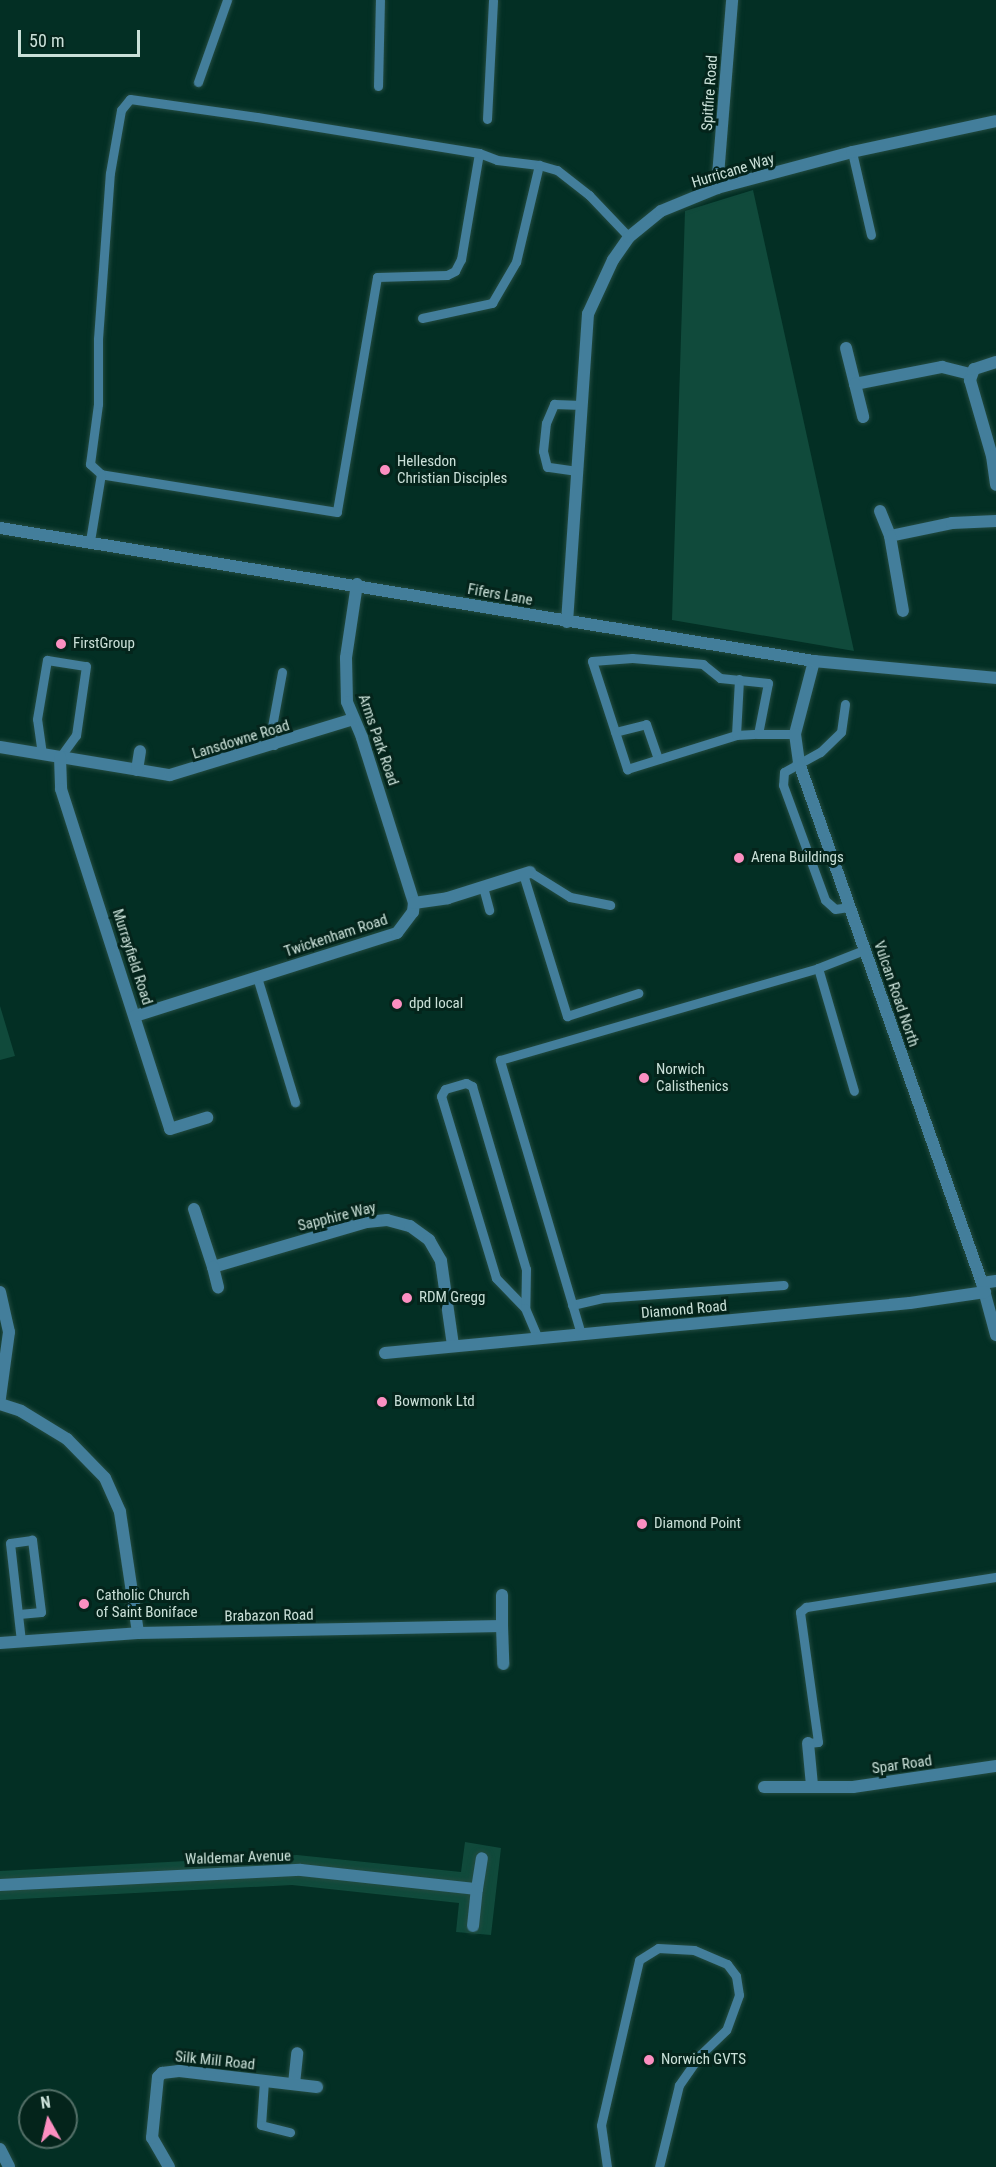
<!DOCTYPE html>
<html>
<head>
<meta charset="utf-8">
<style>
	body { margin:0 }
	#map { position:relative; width:996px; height:2167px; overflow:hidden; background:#032f24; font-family:"Roboto Condensed",sans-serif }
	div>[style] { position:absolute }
	.green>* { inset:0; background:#104a3b }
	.roads { filter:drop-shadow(0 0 2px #234b41) drop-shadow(0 0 2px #234b41) }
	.service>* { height:9px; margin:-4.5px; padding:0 4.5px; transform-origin:4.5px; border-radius:4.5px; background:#437e9b }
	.minor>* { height:12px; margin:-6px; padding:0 6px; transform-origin:6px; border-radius:6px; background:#437e9b }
	.tertiary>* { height:12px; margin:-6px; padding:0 6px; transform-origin:6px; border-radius:6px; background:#437e9b }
	.dots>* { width:16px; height:16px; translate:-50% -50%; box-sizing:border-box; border:3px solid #04241b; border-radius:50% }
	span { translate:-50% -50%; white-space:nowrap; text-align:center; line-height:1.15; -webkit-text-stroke:6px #04241b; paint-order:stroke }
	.street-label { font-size:15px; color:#cae0d8 }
	.poi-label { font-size:15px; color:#cae0d8 }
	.left { translate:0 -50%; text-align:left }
	.north { position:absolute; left:18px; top:2089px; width:60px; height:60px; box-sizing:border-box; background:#04241b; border:2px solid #536f67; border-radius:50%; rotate:352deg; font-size:16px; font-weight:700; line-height:24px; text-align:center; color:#cae0d8 }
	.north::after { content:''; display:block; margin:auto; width:21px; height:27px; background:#fc8fc1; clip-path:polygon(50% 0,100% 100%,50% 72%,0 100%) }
	.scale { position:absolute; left:18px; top:30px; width:122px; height:27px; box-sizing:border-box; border:3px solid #cae0d8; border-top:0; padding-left:8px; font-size:18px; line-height:21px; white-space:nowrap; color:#cae0d8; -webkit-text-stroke:4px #04241b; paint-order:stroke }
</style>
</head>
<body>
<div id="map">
	<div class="green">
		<i style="clip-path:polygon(753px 190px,854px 651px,672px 620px,685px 211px)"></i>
		<i style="clip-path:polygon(0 1006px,15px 1056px,0 1060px)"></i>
		<i style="clip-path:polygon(465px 1842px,501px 1848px,491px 1935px,456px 1932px,459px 1903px,292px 1885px,0 1900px,0 1871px,297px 1855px,461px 1872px)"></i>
	</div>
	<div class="roads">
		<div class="service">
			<i style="left:198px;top:82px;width:87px;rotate:-70.5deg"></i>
			<i style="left:378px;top:86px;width:86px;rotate:-88.7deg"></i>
			<i style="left:487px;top:119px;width:119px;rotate:-87.1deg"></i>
			<i style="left:852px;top:152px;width:85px;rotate:77.1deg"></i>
			<i style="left:479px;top:153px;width:108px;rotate:99.6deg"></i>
			<i style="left:461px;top:259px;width:13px;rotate:117deg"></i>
			<i style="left:455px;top:271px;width:9px;rotate:153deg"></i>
			<i style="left:447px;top:275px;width:70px;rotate:178.4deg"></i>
			<i style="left:377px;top:277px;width:238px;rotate:99.7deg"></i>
			<i style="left:337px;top:512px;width:239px;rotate:-170.9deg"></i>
			<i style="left:101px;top:474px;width:15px;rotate:-138deg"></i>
			<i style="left:90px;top:464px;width:61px;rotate:-82.4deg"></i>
			<i style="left:98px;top:404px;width:65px;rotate:-90deg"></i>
			<i style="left:98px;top:339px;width:166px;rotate:-85.9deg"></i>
			<i style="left:110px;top:173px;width:64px;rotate:-80.1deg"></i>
			<i style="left:121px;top:110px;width:14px;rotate:-51deg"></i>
			<i style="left:130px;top:99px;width:128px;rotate:8.1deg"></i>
			<i style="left:257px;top:117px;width:225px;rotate:9.2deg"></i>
			<i style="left:479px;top:153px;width:19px;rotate:21deg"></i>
			<i style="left:497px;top:160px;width:42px;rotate:6.8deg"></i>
			<i style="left:422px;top:318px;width:72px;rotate:-12.1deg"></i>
			<i style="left:492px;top:303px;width:48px;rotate:-59.7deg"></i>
			<i style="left:516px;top:262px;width:100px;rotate:-76.7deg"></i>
			<i style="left:539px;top:165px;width:19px;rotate:16deg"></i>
			<i style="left:557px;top:170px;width:41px;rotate:38deg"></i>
			<i style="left:589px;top:195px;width:58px;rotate:46.4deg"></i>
			<i style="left:577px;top:471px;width:30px;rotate:-172deg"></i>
			<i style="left:547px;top:467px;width:16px;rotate:-104deg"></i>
			<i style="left:543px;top:451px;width:28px;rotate:-84deg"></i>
			<i style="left:546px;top:423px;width:21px;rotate:-67deg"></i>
			<i style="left:554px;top:404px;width:28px;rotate:2deg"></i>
			<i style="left:90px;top:541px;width:68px;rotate:-80.7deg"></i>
			<i style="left:845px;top:704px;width:28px;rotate:98deg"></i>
			<i style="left:841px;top:732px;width:29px;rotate:136deg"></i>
			<i style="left:820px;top:752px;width:41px;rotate:150.9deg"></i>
			<i style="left:784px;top:772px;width:13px;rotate:94deg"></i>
			<i style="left:783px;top:785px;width:122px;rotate:69.9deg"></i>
			<i style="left:825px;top:900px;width:13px;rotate:42deg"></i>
			<i style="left:835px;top:909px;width:15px;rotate:-8deg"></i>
			<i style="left:615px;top:732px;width:32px;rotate:-14deg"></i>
			<i style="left:646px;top:724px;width:37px;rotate:71deg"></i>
			<i style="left:758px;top:734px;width:52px;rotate:-78.9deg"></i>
			<i style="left:768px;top:683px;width:48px;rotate:-174.1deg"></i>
			<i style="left:720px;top:678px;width:22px;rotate:-141deg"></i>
			<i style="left:703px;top:664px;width:71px;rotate:-175.2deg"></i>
			<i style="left:632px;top:658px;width:40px;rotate:175.7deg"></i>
			<i style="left:592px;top:661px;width:114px;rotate:72deg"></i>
			<i style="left:627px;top:769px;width:114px;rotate:-17.3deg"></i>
			<i style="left:736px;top:735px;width:22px;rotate:-3deg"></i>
			<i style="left:758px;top:734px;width:37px"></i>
			<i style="left:736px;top:735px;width:56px;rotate:-86.9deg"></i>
			<i style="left:274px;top:745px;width:13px;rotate:-103deg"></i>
			<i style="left:271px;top:732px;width:61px;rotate:-79.6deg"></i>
			<i style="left:42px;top:754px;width:35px;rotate:-98deg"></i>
			<i style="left:37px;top:719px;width:60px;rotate:-80.4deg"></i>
			<i style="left:47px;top:660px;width:39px;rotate:9deg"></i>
			<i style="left:86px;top:666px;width:70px;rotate:98.2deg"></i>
			<i style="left:76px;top:735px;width:27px;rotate:126deg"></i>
			<i style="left:530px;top:872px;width:47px;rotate:32deg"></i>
			<i style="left:570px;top:897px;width:41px;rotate:11.3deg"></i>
			<i style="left:523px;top:874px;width:149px;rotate:72.8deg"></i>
			<i style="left:567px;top:1016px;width:75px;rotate:-17.9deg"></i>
			<i style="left:483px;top:887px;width:24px;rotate:75deg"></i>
			<i style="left:818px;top:968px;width:49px;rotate:-21.4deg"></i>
			<i style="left:257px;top:977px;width:131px;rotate:73.1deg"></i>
			<i style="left:572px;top:1305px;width:31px;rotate:-13deg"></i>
			<i style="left:602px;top:1298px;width:182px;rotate:-4.1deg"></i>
			<i style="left:525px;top:1308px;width:42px;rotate:-134deg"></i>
			<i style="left:496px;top:1278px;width:190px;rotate:-106.8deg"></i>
			<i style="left:441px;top:1096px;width:8px;rotate:-60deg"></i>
			<i style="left:445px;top:1089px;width:22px;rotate:-16deg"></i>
			<i style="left:466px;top:1083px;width:7px;rotate:27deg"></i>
			<i style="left:472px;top:1086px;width:191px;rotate:73.6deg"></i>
			<i style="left:526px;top:1269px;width:39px;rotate:91deg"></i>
			<i style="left:525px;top:1308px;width:33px;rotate:67deg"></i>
			<i style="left:581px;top:1334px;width:286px;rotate:-106.5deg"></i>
			<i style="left:500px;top:1060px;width:331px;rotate:-16.1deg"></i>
			<i style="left:818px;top:968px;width:128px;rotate:73.7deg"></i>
			<i style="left:19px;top:1614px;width:22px;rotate:-5deg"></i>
			<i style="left:41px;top:1612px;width:73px;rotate:-97.1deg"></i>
			<i style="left:32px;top:1540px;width:22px;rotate:172deg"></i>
			<i style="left:10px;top:1543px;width:99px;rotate:83.6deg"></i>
			<i style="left:808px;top:1743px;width:10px;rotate:-6deg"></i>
			<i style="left:818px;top:1742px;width:131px;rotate:-97.9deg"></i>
			<i style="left:800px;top:1612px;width:8px;rotate:-40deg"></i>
			<i style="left:806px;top:1607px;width:192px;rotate:-9deg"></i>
			<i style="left:264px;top:2081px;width:44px;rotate:93.9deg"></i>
			<i style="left:261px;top:2125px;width:30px;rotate:14deg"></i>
			<i style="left:607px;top:2167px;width:42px;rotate:-98.1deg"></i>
			<i style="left:601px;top:2125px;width:169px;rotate:-77deg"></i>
			<i style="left:639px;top:1960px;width:22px;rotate:-32deg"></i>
			<i style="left:658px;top:1948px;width:36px;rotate:3deg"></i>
			<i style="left:694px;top:1950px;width:36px;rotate:23deg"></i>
			<i style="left:727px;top:1964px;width:15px;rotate:53deg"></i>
			<i style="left:736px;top:1976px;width:19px;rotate:81deg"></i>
			<i style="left:739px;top:1995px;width:37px;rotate:110deg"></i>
			<i style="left:726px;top:2030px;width:36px;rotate:136deg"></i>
			<i style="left:700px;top:2055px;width:37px;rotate:125deg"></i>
			<i style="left:679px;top:2085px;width:84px;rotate:103.7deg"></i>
		</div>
		<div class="minor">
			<i style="left:717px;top:188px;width:189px;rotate:-85.4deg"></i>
			<i style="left:846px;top:348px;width:37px;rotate:76deg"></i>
			<i style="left:855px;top:384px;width:89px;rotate:-11.1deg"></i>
			<i style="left:942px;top:367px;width:30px;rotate:14deg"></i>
			<i style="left:996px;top:362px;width:23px;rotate:162deg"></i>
			<i style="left:974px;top:369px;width:12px;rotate:110deg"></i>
			<i style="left:970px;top:380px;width:79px;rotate:73.9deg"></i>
			<i style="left:992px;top:456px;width:29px;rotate:82deg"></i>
			<i style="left:855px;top:384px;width:34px;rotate:76deg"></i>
			<i style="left:880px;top:511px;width:27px;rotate:68deg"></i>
			<i style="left:890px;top:536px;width:63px;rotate:-11.8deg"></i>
			<i style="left:952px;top:523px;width:44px;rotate:-2.6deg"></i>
			<i style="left:890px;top:536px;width:76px;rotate:80.2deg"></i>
			<i style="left:357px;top:584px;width:75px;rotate:98.5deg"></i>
			<i style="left:346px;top:658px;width:44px;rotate:88.7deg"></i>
			<i style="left:347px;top:702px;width:39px;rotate:67deg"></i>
			<i style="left:362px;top:738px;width:173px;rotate:72.5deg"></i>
			<i style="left:567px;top:622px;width:309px;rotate:-86.1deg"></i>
			<i style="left:588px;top:314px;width:60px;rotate:-65.2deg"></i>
			<i style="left:613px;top:260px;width:28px;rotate:-55deg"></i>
			<i style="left:629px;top:237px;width:41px;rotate:-39.1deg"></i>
			<i style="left:661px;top:211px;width:61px;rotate:-22.3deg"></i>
			<i style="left:717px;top:188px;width:140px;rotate:-14.9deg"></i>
			<i style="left:852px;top:152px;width:147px;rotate:-12.1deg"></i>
			<i style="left:814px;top:661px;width:75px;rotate:104.6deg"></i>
			<i style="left:795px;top:734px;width:29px;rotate:82deg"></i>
			<i style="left:799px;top:763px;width:551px;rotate:70.61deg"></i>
			<i style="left:982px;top:1283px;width:54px;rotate:74.9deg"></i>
			<i style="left:0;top:747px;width:172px;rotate:9.4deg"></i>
			<i style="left:170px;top:775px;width:191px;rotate:-17deg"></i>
			<i style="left:60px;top:757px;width:32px;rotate:88deg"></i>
			<i style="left:61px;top:789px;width:357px;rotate:72.2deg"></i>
			<i style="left:170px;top:1129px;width:39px;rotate:-17deg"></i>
			<i style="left:137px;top:770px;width:19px;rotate:-81deg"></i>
			<i style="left:135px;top:1016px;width:275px;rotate:-17.6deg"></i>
			<i style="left:397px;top:933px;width:26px;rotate:-53deg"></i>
			<i style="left:413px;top:912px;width:9px;rotate:-84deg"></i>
			<i style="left:414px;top:903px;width:34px;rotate:-8deg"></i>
			<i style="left:448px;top:898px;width:86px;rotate:-17.6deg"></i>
			<i style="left:194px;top:1209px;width:61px;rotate:71.9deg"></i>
			<i style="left:213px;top:1267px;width:160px;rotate:-16.3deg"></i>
			<i style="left:367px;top:1222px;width:20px;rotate:-6deg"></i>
			<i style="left:387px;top:1220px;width:24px;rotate:15deg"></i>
			<i style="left:410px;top:1226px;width:24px;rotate:36deg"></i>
			<i style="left:429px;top:1240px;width:24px;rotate:60deg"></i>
			<i style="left:441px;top:1261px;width:85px;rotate:81.9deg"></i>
			<i style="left:213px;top:1267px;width:21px;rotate:76deg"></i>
			<i style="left:982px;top:1283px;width:14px;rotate:-8deg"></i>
			<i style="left:0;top:1292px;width:41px;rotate:77.3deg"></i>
			<i style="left:9px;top:1332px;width:67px;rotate:97.8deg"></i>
			<i style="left:385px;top:1353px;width:527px;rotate:-5.44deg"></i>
			<i style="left:910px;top:1303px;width:76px;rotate:-8.3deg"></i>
			<i style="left:0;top:1404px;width:22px;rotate:18deg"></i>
			<i style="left:21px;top:1411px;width:54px;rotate:31.3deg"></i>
			<i style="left:67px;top:1439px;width:54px;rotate:45.7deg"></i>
			<i style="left:105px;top:1478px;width:37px;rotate:66deg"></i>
			<i style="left:120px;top:1512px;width:122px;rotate:81.5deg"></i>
			<i style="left:502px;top:1626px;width:38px;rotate:88deg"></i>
			<i style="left:0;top:1643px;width:138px;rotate:-4.1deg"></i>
			<i style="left:138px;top:1633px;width:364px;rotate:-1.1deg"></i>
			<i style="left:502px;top:1626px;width:31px;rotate:-90deg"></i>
			<i style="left:808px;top:1743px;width:42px;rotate:84.6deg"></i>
			<i style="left:764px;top:1787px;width:89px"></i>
			<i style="left:853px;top:1787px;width:145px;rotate:-8.4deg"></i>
			<i style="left:0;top:1885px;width:301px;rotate:-2.9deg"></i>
			<i style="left:301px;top:1870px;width:177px;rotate:6.2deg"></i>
			<i style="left:477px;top:1889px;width:31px;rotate:-81deg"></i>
			<i style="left:473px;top:1926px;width:37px;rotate:-84deg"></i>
			<i style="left:294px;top:2084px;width:31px;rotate:-84deg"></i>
			<i style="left:0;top:2149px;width:20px;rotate:63deg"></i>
			<i style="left:169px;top:2167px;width:34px;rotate:-120deg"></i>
			<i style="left:152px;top:2138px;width:61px;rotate:-84.4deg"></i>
			<i style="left:158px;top:2077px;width:6px;rotate:-45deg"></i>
			<i style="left:162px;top:2073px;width:17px;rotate:-7deg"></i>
			<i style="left:179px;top:2071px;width:139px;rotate:6.6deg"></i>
		</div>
		<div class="tertiary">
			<i style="left:0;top:528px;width:825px;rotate:9.28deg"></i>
			<i style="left:814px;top:661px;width:183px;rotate:5.3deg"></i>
		</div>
	</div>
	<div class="dots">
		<i style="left:385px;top:470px;background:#fc8fc1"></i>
		<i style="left:61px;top:644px;background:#fc8fc1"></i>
		<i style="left:739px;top:858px;background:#fc8fc1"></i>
		<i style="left:397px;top:1004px;background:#fc8fc1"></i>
		<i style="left:644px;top:1078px;background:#fc8fc1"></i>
		<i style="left:407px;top:1298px;background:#fc8fc1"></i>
		<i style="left:382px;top:1402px;background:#fc8fc1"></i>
		<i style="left:642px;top:1524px;background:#fc8fc1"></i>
		<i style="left:84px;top:1604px;background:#fc8fc1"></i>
		<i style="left:649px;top:2060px;background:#fc8fc1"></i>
	</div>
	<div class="street-label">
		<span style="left:710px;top:93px;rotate:-86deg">Spitfire Road</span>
		<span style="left:733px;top:171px;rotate:-17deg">Hurricane Way</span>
		<span style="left:500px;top:595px;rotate:10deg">Fifers Lane</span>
		<span style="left:241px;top:740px;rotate:-17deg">Lansdowne Road</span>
		<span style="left:378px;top:740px;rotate:71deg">Arms Park Road</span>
		<span style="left:336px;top:936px;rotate:-18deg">Twickenham Road</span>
		<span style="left:132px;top:957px;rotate:72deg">Murrayfield Road</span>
		<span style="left:896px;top:994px;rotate:71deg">Vulcan Road North</span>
		<span style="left:337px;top:1217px;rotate:-14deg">Sapphire Way</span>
		<span style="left:684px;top:1310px;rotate:-5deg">Diamond Road</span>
		<span style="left:269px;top:1616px;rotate:-1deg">Brabazon Road</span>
		<span style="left:902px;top:1765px;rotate:-8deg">Spar Road</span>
		<span style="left:238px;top:1858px;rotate:-2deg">Waldemar Avenue</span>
		<span style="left:215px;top:2061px;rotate:6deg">Silk Mill Road</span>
	</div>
	<div class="poi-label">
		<span class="left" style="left:397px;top:470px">Hellesdon<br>Christian Disciples</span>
		<span class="left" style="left:73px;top:644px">FirstGroup</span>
		<span class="left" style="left:751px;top:858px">Arena Buildings</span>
		<span class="left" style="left:409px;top:1004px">dpd local</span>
		<span class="left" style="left:656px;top:1078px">Norwich<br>Calisthenics</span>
		<span class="left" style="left:419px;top:1298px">RDM Gregg</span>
		<span class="left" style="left:394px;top:1402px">Bowmonk Ltd</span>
		<span class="left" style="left:654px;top:1524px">Diamond Point</span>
		<span class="left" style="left:96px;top:1604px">Catholic Church<br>of Saint Boniface</span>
		<span class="left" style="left:661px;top:2060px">Norwich GVTS</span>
	</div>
	<div class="north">N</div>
	<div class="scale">50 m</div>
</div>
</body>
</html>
